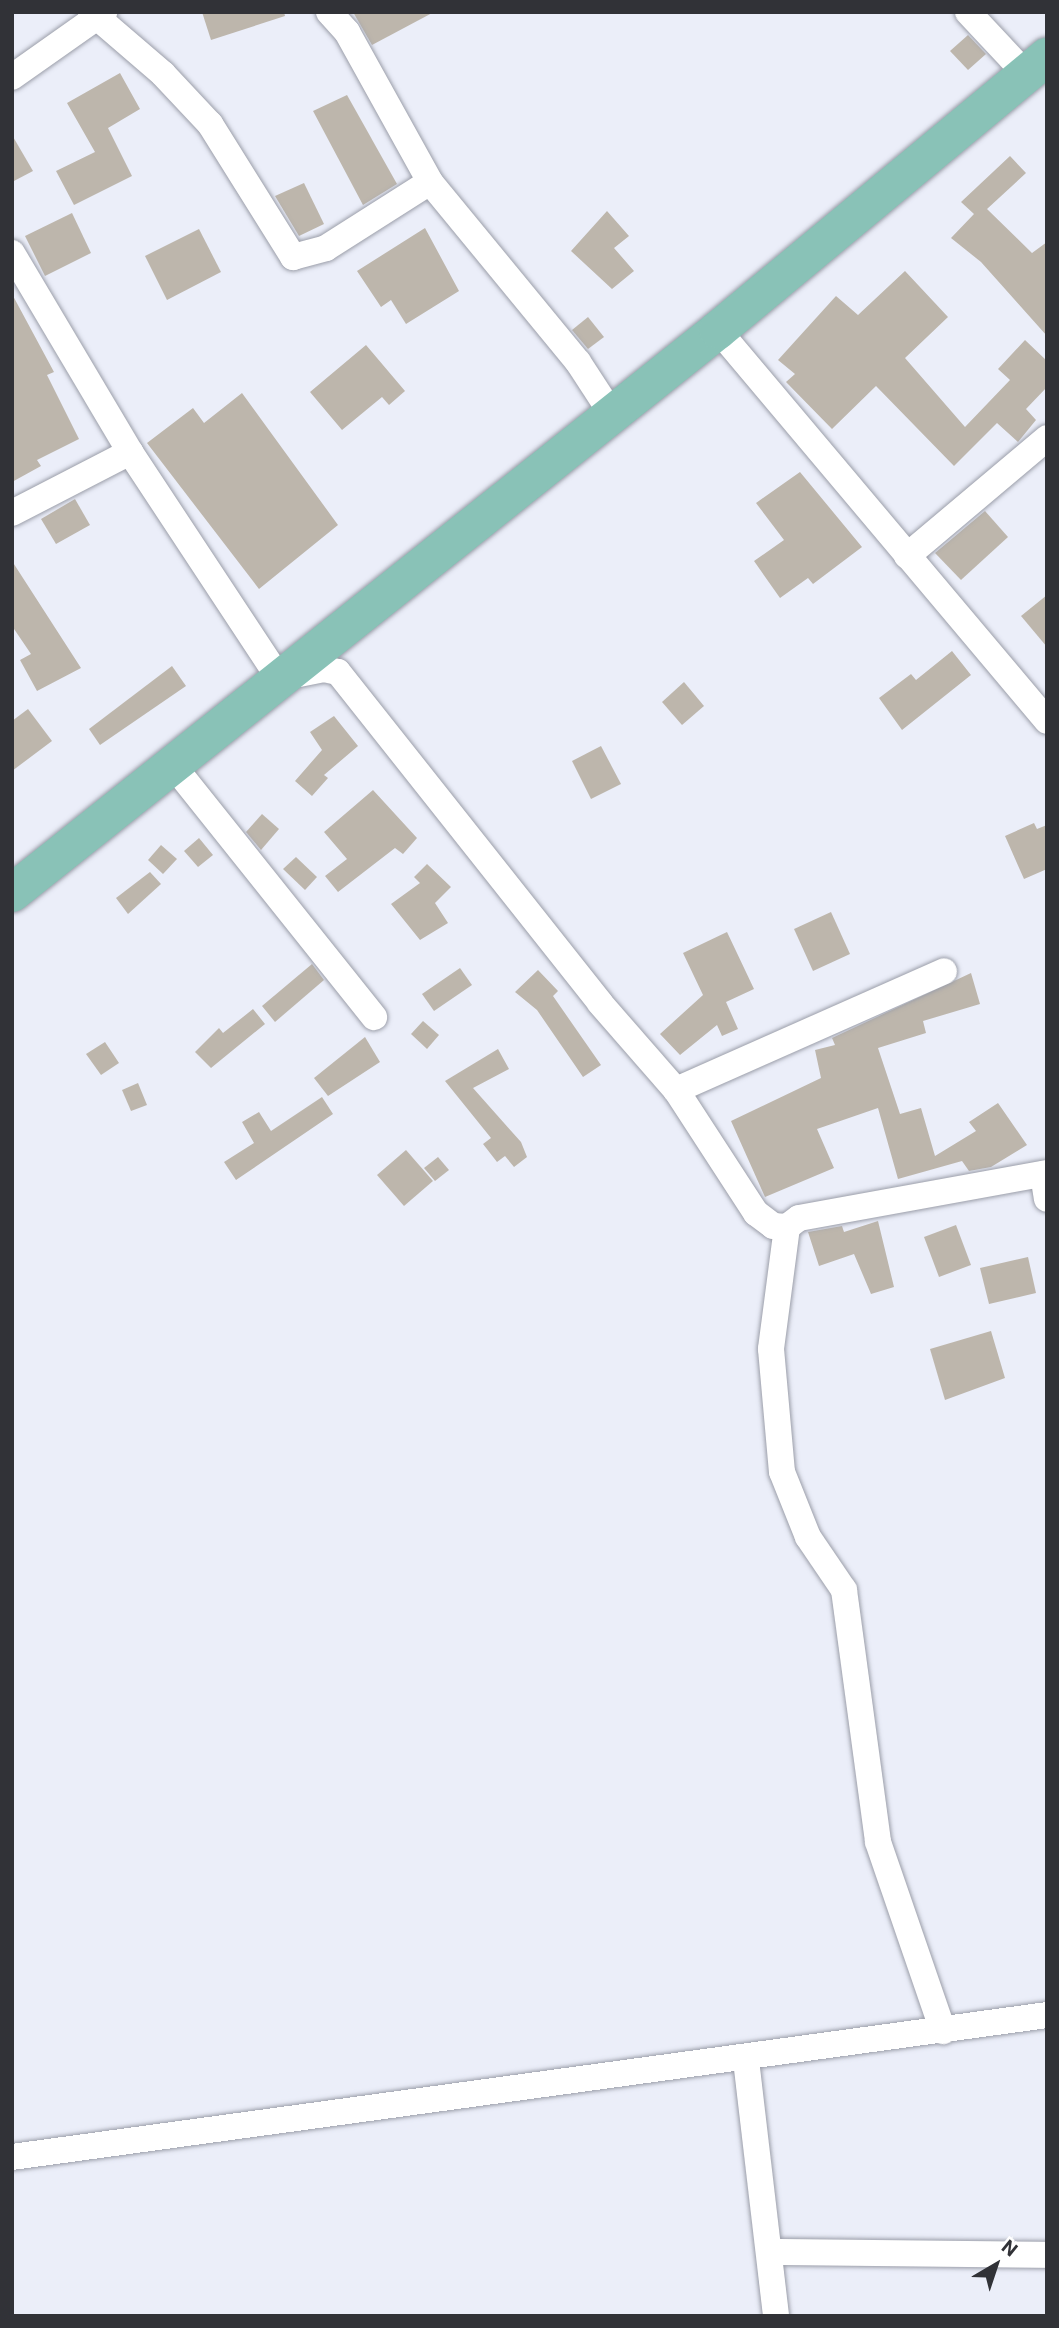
<!DOCTYPE html>
<html>
<head>
<meta charset="utf-8">
<style>
	body { margin:0 }
	#map { position:relative; width:1059px; height:2328px; overflow:hidden; background:#ebeef9; font-family:Roboto,sans-serif }
	div>[style] { position:absolute }
	.building>* { inset:0; background:#bdb6ac }
	.roads { filter:drop-shadow(0 0 2px #9b9ea9) drop-shadow(0 0 2px #9b9ea9) }
	.street>* { height:26px; margin:-13px; padding:0 13px; transform-origin:13px; border-radius:13px; background:#fff }
	.primary>* { height:38px; margin:-19px; padding:0 19px; transform-origin:19px; border-radius:19px; background:#89c2b7 }
	span { translate:-50% -50%; white-space:nowrap; text-align:center; line-height:1.15; -webkit-text-stroke:6px #fff; paint-order:stroke }
	.frame { position:absolute; inset:0; border:14px solid #313237; pointer-events:none }
	.north { position:absolute; left:961px; top:2230px; width:70px; height:70px; -webkit-text-stroke:5px #fff; paint-order:stroke; rotate:39deg; font-size:19px; font-weight:700; line-height:28px; text-align:center; color:#313237 }
	.north::after { content:''; display:block; margin:auto; width:24px; height:32px; background:#313237; clip-path:polygon(50% 0,100% 100%,50% 72%,0 100%) }
</style>
</head>
<body>
<div id="map">
	<div class="building">
		<i style="clip-path:polygon(202px 12px,284px 12px,285px 16px,211px 40px)"></i>
		<i style="clip-path:polygon(353px 12px,434px 12px,372px 45px)"></i>
		<i style="clip-path:polygon(968px 35px,986px 54px,968px 70px,950px 51px)"></i>
		<i style="clip-path:polygon(120px 73px,140px 109px,108px 128px,132px 176px,74px 205px,56px 171px,95px 152px,67px 103px)"></i>
		<i style="clip-path:polygon(347px 95px,397px 184px,363px 205px,313px 111px)"></i>
		<i style="clip-path:polygon(12px 135px,33px 171px,12px 182px)"></i>
		<i style="clip-path:polygon(1010px 156px,1026px 173px,987px 209px,1032px 253px,1047px 242px,1047px 336px,981px 262px,951px 238px,974px 214px,961px 202px)"></i>
		<i style="clip-path:polygon(304px 183px,324px 224px,299px 236px,275px 196px)"></i>
		<i style="clip-path:polygon(607px 211px,629px 236px,614px 248px,634px 271px,612px 289px,571px 251px)"></i>
		<i style="clip-path:polygon(72px 213px,91px 253px,45px 276px,25px 236px)"></i>
		<i style="clip-path:polygon(425px 228px,459px 291px,406px 324px,391px 300px,381px 307px,357px 271px)"></i>
		<i style="clip-path:polygon(199px 229px,221px 272px,167px 300px,145px 256px)"></i>
		<i style="clip-path:polygon(905px 271px,948px 317px,905px 358px,965px 427px,1010px 380px,998px 369px,1025px 340px,1047px 361px,1047px 387px,1026px 409px,1036px 420px,1018px 442px,997px 423px,954px 466px,876px 386px,832px 429px,786px 382px,795px 374px,778px 360px,836px 296px,858px 315px)"></i>
		<i style="clip-path:polygon(12px 294px,54px 372px,47px 375px,79px 439px,37px 460px,41px 466px,12px 482px)"></i>
		<i style="clip-path:polygon(588px 317px,604px 337px,588px 349px,572px 330px)"></i>
		<i style="clip-path:polygon(366px 345px,405px 391px,389px 405px,382px 397px,342px 430px,310px 392px)"></i>
		<i style="clip-path:polygon(242px 393px,338px 525px,259px 589px,147px 443px,193px 408px,204px 423px)"></i>
		<i style="clip-path:polygon(800px 472px,862px 547px,813px 584px,808px 578px,780px 598px,754px 561px,784px 540px,756px 503px)"></i>
		<i style="clip-path:polygon(75px 499px,90px 525px,56px 544px,41px 519px)"></i>
		<i style="clip-path:polygon(985px 511px,1008px 537px,961px 580px,935px 553px)"></i>
		<i style="clip-path:polygon(12px 561px,81px 668px,37px 691px,20px 660px,31px 654px,12px 626px)"></i>
		<i style="clip-path:polygon(1047px 595px,1047px 647px,1021px 616px)"></i>
		<i style="clip-path:polygon(952px 651px,971px 675px,902px 730px,879px 698px,911px 674px,916px 680px)"></i>
		<i style="clip-path:polygon(172px 666px,186px 686px,100px 745px,89px 729px)"></i>
		<i style="clip-path:polygon(684px 682px,704px 706px,682px 725px,662px 702px)"></i>
		<i style="clip-path:polygon(28px 709px,52px 741px,12px 771px,12px 721px)"></i>
		<i style="clip-path:polygon(334px 716px,358px 746px,324px 775px,328px 778px,312px 796px,295px 781px,322px 750px,310px 732px)"></i>
		<i style="clip-path:polygon(601px 746px,621px 784px,591px 799px,572px 761px)"></i>
		<i style="clip-path:polygon(373px 790px,417px 838px,403px 854px,395px 848px,338px 892px,325px 876px,347px 859px,324px 832px)"></i>
		<i style="clip-path:polygon(262px 814px,279px 829px,261px 850px,246px 832px)"></i>
		<i style="clip-path:polygon(1034px 823px,1037px 829px,1047px 825px,1047px 869px,1024px 879px,1005px 836px)"></i>
		<i style="clip-path:polygon(199px 838px,213px 855px,198px 867px,184px 851px)"></i>
		<i style="clip-path:polygon(161px 845px,177px 859px,163px 874px,148px 860px)"></i>
		<i style="clip-path:polygon(296px 857px,317px 877px,305px 890px,283px 869px)"></i>
		<i style="clip-path:polygon(427px 864px,451px 887px,435px 903px,448px 923px,420px 940px,391px 904px,420px 883px,414px 877px)"></i>
		<i style="clip-path:polygon(150px 872px,161px 884px,128px 914px,116px 898px)"></i>
		<i style="clip-path:polygon(831px 912px,850px 954px,813px 971px,794px 929px)"></i>
		<i style="clip-path:polygon(727px 932px,754px 989px,726px 1002px,738px 1029px,722px 1036px,717px 1025px,680px 1055px,660px 1034px,703px 995px,683px 953px)"></i>
		<i style="clip-path:polygon(312px 964px,324px 980px,275px 1022px,262px 1006px)"></i>
		<i style="clip-path:polygon(460px 968px,472px 985px,434px 1011px,422px 994px)"></i>
		<i style="clip-path:polygon(538px 970px,558px 991px,553px 996px,601px 1065px,583px 1077px,537px 1010px,515px 992px)"></i>
		<i style="clip-path:polygon(971px 973px,980px 1004px,923px 1021px,926px 1033px,878px 1048px,900px 1114px,921px 1108px,935px 1156px,976px 1131px,969px 1122px,998px 1103px,1027px 1145px,991px 1167px,969px 1171px,962px 1161px,898px 1179px,878px 1108px,817px 1129px,834px 1168px,765px 1197px,731px 1121px,821px 1078px,815px 1050px,835px 1045px,832px 1038px)"></i>
		<i style="clip-path:polygon(253px 1009px,265px 1024px,211px 1068px,195px 1052px,219px 1028px,223px 1033px)"></i>
		<i style="clip-path:polygon(423px 1021px,439px 1035px,427px 1049px,411px 1034px)"></i>
		<i style="clip-path:polygon(365px 1037px,380px 1062px,328px 1096px,314px 1078px)"></i>
		<i style="clip-path:polygon(105px 1042px,119px 1063px,101px 1075px,86px 1054px)"></i>
		<i style="clip-path:polygon(498px 1049px,509px 1069px,473px 1088px,521px 1142px,527px 1157px,514px 1167px,505px 1156px,497px 1162px,483px 1144px,491px 1138px,445px 1081px)"></i>
		<i style="clip-path:polygon(138px 1083px,147px 1105px,131px 1111px,122px 1090px)"></i>
		<i style="clip-path:polygon(322px 1097px,333px 1114px,236px 1180px,224px 1162px,254px 1143px,242px 1122px,259px 1112px,271px 1131px)"></i>
		<i style="clip-path:polygon(406px 1150px,433px 1181px,404px 1206px,377px 1175px)"></i>
		<i style="clip-path:polygon(438px 1157px,449px 1170px,435px 1181px,424px 1168px)"></i>
		<i style="clip-path:polygon(878px 1221px,894px 1287px,871px 1294px,854px 1254px,819px 1266px,808px 1232px,842px 1226px,844px 1232px)"></i>
		<i style="clip-path:polygon(956px 1225px,971px 1265px,939px 1277px,924px 1237px)"></i>
		<i style="clip-path:polygon(1028px 1257px,1036px 1293px,989px 1304px,980px 1268px)"></i>
		<i style="clip-path:polygon(991px 1331px,1005px 1378px,945px 1400px,930px 1349px)"></i>
	</div>
	<div class="roads">
		<div class="street">
			<i style="left:91px;top:12px;width:95px;rotate:40.7deg"></i>
			<i style="left:163px;top:74px;width:69px;rotate:46.8deg"></i>
			<i style="left:210px;top:124px;width:157px;rotate:58deg"></i>
			<i style="left:293px;top:257px;width:34px;rotate:-15deg"></i>
			<i style="left:326px;top:248px;width:123px;rotate:-32.4deg"></i>
			<i style="left:430px;top:182px;width:233px;rotate:50.6deg"></i>
			<i style="left:578px;top:362px;width:59px;rotate:56.9deg"></i>
			<i style="left:329px;top:12px;width:27px;rotate:48deg"></i>
			<i style="left:347px;top:32px;width:171px;rotate:61deg"></i>
			<i style="left:968px;top:12px;width:85px;rotate:46.9deg"></i>
			<i style="left:12px;top:77px;width:113px;rotate:-35.2deg"></i>
			<i style="left:12px;top:253px;width:231px;rotate:59.3deg"></i>
			<i style="left:130px;top:452px;width:271px;rotate:56.6deg"></i>
			<i style="left:279px;top:678px;width:46px;rotate:-11.3deg"></i>
			<i style="left:324px;top:669px;width:14px;rotate:12deg"></i>
			<i style="left:338px;top:672px;width:422px;rotate:51.6deg"></i>
			<i style="left:600px;top:1003px;width:116px;rotate:48.9deg"></i>
			<i style="left:676px;top:1090px;width:147px;rotate:57deg"></i>
			<i style="left:756px;top:1213px;width:21px;rotate:37deg"></i>
			<i style="left:773px;top:1226px;width:14px;rotate:4deg"></i>
			<i style="left:787px;top:1227px;width:15px;rotate:-37deg"></i>
			<i style="left:799px;top:1218px;width:252px;rotate:-10.3deg"></i>
			<i style="left:718px;top:330px;width:511px;rotate:49.92deg"></i>
			<i style="left:12px;top:513px;width:133px;rotate:-27.3deg"></i>
			<i style="left:907px;top:556px;width:183px;rotate:-40.1deg"></i>
			<i style="left:172px;top:764px;width:324px;rotate:51.4deg"></i>
			<i style="left:676px;top:1090px;width:293px;rotate:-23.9deg"></i>
			<i style="left:1043px;top:1174px;width:25px;rotate:81deg"></i>
			<i style="left:787px;top:1227px;width:123px;rotate:97.5deg"></i>
			<i style="left:771px;top:1349px;width:123px;rotate:84.9deg"></i>
			<i style="left:782px;top:1472px;width:70px;rotate:68.2deg"></i>
			<i style="left:808px;top:1537px;width:64px;rotate:55.8deg"></i>
			<i style="left:844px;top:1590px;width:254px;rotate:82.3deg"></i>
			<i style="left:878px;top:1842px;width:200px;rotate:71deg"></i>
			<i style="left:746px;top:2060px;width:258px;rotate:83.3deg"></i>
			<i style="left:12px;top:2157px;width:1045px;rotate:-7.81deg"></i>
			<i style="left:772px;top:2252px;width:275px;rotate:0.6deg"></i>
		</div>
		<div class="primary">
			<i style="left:12px;top:893px;width:903px;rotate:-38.57deg"></i>
			<i style="left:718px;top:330px;width:428px;rotate:-39.7deg"></i>
		</div>
	</div>
	<div class="frame"></div>
	<div class="north">N</div>
</div>
</body>
</html>
